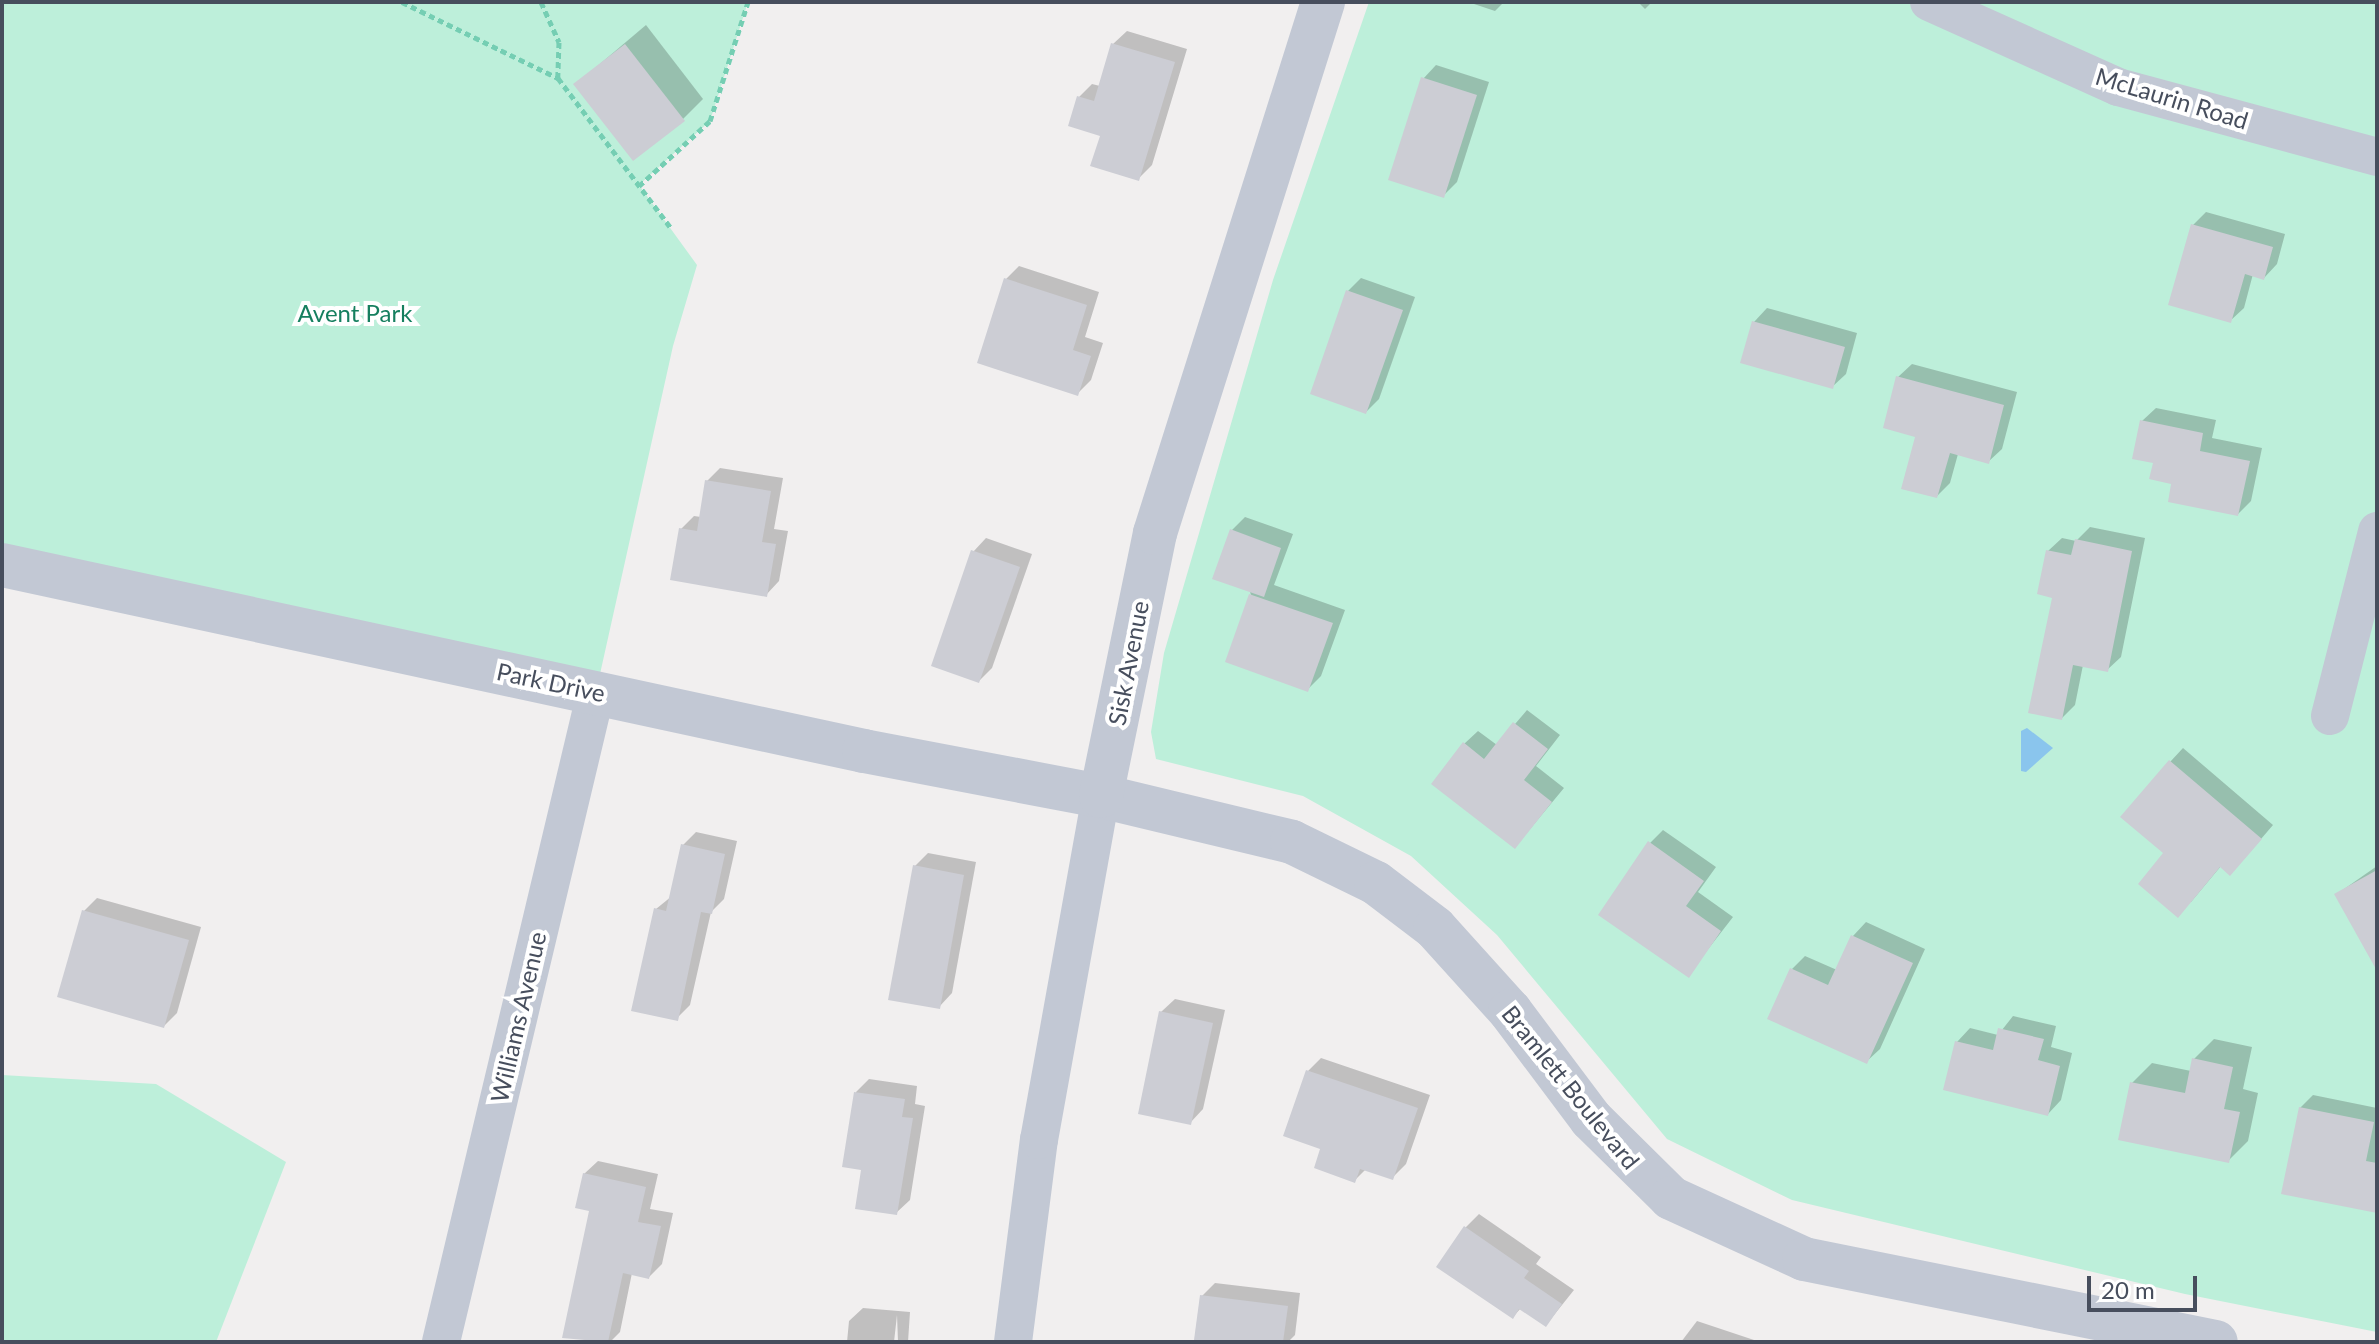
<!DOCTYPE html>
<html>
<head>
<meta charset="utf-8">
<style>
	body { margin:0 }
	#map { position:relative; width:2379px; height:1344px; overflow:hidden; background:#f1efef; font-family:Lato,sans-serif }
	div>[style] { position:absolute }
	.green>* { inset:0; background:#bdefda }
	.water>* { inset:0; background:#8ac5ed }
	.shadow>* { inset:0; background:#0003 }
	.building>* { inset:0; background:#cccdd4 }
	.path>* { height:5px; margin-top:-2.5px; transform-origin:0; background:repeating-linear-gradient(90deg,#75ceb3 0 6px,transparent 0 10px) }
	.minor>* { height:38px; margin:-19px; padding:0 19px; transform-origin:19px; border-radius:19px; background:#c2c8d4 }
	.tertiary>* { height:44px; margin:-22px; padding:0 22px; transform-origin:22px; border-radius:22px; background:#c2c8d4 }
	span { translate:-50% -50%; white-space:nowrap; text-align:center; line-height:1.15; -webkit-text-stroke:8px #fff; paint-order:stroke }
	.street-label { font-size:24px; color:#474e5d }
	.park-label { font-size:24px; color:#167f5f }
	.frame { position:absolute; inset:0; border:4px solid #474e5d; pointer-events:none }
	.scale { position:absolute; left:2087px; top:1276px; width:110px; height:36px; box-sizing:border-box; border:4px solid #474e5d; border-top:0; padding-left:10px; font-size:24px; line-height:28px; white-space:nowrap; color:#474e5d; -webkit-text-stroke:6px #fff; paint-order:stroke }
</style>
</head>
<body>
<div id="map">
	<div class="green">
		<i style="clip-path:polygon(2px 2px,748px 2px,710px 121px,639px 185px,697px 265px,673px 346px,596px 692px,2px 546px)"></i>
		<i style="clip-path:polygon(1369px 2px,2377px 2px,2377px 1332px,2185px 1294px,1792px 1200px,1667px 1139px,1497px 935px,1411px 856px,1303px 796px,1156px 759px,1151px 732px,1164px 653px,1273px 280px)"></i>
		<i style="clip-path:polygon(2px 1075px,156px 1084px,286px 1162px,216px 1342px,2px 1342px)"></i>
	</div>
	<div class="water">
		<i style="clip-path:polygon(2027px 728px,2053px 748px,2026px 772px,2021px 771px,2021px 731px)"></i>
	</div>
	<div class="shadow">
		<i style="clip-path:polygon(1468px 2px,1504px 2px,1495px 11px)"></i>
		<i style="clip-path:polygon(1638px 2px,1652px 2px,1645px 9px)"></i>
		<i style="clip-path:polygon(646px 25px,703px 99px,683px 119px,575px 85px)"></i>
		<i style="clip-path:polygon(1127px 31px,1187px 49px,1152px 165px,1139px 178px,1079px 97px,1092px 84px,1100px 86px,1113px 44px)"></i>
		<i style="clip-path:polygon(1436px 65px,1489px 82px,1457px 182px,1443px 196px,1423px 79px)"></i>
		<i style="clip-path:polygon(2206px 212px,2285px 234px,2277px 264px,2264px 278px,2253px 274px,2244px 308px,2230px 321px,2193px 225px)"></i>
		<i style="clip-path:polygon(1019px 266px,1099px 292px,1085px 337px,1103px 343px,1091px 380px,1077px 394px,1006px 279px)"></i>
		<i style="clip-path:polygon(1361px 278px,1415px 297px,1379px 399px,1366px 412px,1348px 291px)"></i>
		<i style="clip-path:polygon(1767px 308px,1857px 333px,1846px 374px,1832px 387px,1754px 322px)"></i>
		<i style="clip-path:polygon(1912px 364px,2017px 392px,2002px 449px,1988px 462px,1958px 454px,1950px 483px,1937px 496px,1898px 377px)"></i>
		<i style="clip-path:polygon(2156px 408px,2216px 420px,2212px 438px,2262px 448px,2251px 501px,2238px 514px,2174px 482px,2142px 421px)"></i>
		<i style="clip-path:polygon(720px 468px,783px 478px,774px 529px,788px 531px,779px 581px,766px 595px,681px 529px,694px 516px,701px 517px,707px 481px)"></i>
		<i style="clip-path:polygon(1245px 517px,1293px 534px,1274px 585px,1345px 610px,1321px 676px,1307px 690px,1251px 595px,1232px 530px)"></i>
		<i style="clip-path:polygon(2090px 527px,2145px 538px,2121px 657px,2107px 670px,2083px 665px,2075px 705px,2062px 718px,2048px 551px,2062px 538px,2076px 541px)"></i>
		<i style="clip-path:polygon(986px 538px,1032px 554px,992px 668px,979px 681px,973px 552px)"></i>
		<i style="clip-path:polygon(1527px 710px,1560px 735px,1536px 766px,1564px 788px,1515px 847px,1464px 744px,1478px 731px,1497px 745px)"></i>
		<i style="clip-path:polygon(2183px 748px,2273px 825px,2243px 860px,2221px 866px,2191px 902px,2166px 853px,2170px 762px)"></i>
		<i style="clip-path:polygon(1663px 830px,1716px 867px,1698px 892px,1733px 917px,1688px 975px,1650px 843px)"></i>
		<i style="clip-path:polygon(696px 832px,737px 841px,724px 899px,711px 912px,690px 1005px,677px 1018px,656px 909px,672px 896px,683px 845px)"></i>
		<i style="clip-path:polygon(928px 853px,976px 862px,952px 993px,939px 1007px,915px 866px)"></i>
		<i style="clip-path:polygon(2377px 866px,2377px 944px,2337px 894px)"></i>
		<i style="clip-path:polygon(97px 898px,201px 927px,177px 1013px,164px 1026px,84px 911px)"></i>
		<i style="clip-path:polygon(1866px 922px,1925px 949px,1880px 1049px,1866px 1062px,1792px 969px,1805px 956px,1837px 970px,1853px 936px)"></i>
		<i style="clip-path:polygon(1175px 999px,1225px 1010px,1203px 1109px,1190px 1123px,1161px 1012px)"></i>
		<i style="clip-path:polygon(2013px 1016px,2056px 1026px,2051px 1047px,2072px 1053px,2061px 1100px,2048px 1114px,1957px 1042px,1970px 1028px,1998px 1035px)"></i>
		<i style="clip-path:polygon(2214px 1039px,2252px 1047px,2243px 1089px,2258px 1093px,2248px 1141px,2228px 1161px,2132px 1083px,2152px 1063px,2191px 1071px,2194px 1059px)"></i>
		<i style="clip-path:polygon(1321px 1058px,1430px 1095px,1406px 1164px,1392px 1178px,1366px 1169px,1355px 1180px,1323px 1148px,1308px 1071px)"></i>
		<i style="clip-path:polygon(869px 1079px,917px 1086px,915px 1104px,925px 1106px,910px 1200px,896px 1213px,864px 1168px,856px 1092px)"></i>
		<i style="clip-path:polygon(2313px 1095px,2377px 1108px,2377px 1211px,2300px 1108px)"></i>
		<i style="clip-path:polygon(598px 1161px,658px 1174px,650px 1209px,673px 1213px,662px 1264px,649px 1277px,632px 1273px,620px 1332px,610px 1342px,564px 1337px,591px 1210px,584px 1174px)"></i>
		<i style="clip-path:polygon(1479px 1214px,1541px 1257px,1536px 1264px,1574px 1290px,1546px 1325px,1521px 1308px,1513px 1317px,1465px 1228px)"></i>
		<i style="clip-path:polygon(1215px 1283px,1300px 1293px,1295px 1335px,1288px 1342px,1196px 1338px,1202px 1296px)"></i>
		<i style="clip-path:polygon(863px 1308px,910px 1312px,908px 1342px,898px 1342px,897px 1315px,894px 1342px,847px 1342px,849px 1321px)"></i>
		<i style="clip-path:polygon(1697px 1321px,1760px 1342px,1681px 1342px)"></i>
	</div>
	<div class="building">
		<i style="clip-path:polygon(1111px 43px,1175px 62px,1139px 181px,1090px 166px,1100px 136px,1068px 126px,1077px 96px,1094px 101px)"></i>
		<i style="clip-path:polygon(625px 44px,685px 121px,633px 161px,573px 84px)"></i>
		<i style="clip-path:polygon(1421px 77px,1477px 95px,1444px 198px,1388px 180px)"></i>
		<i style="clip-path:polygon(2191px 224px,2273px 247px,2264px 280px,2245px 274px,2231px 323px,2168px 305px)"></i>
		<i style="clip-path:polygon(1004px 278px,1087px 305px,1073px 350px,1091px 356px,1078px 396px,977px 363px)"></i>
		<i style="clip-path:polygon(1346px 290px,1403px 310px,1366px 414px,1310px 394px)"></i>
		<i style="clip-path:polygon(1752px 321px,1845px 347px,1833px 389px,1740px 363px)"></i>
		<i style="clip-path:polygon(1896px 376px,2004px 405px,1989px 464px,1950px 453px,1937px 498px,1901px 489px,1915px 437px,1883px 428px)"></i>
		<i style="clip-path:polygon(2140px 420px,2203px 433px,2200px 451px,2250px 461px,2238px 516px,2168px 502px,2171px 484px,2149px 479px,2153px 463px,2132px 459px)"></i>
		<i style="clip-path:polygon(705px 480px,771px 491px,762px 542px,776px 544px,767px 597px,670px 580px,679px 528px,697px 531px)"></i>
		<i style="clip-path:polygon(1230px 529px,1281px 548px,1264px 597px,1212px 579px)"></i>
		<i style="clip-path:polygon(2075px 539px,2132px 551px,2108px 672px,2073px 665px,2062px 720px,2028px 713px,2052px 598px,2037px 594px,2046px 550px,2071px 555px)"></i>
		<i style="clip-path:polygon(971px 550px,1020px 567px,979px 683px,931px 666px)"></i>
		<i style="clip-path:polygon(1249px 594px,1333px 623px,1308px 692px,1225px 662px)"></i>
		<i style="clip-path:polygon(1513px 722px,1548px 749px,1524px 780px,1552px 802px,1515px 849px,1431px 784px,1463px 742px,1484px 759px)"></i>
		<i style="clip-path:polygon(2169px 760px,2262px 839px,2230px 876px,2220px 867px,2178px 918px,2138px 884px,2163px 853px,2120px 817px)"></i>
		<i style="clip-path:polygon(1648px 841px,1704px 881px,1686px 906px,1721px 931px,1689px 978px,1598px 915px)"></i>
		<i style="clip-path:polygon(681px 844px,725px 854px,712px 914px,701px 912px,678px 1021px,631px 1011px,654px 908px,666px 911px)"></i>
		<i style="clip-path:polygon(913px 865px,964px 875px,940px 1009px,888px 1000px)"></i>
		<i style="clip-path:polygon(2377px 870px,2377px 971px,2334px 894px)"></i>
		<i style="clip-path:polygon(82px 910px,189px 940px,164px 1028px,57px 997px)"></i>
		<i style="clip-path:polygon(1851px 935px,1913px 963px,1867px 1064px,1767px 1019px,1790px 968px,1828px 985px)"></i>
		<i style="clip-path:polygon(1159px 1011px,1213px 1023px,1191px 1125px,1138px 1114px)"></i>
		<i style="clip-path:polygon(1998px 1028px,2044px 1039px,2038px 1060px,2060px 1066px,2048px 1116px,1943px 1090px,1955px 1041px,1993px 1050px)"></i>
		<i style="clip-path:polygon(2192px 1058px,2233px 1067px,2224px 1109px,2240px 1112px,2229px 1163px,2118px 1140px,2130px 1082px,2185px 1093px)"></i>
		<i style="clip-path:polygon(1306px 1070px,1418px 1108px,1393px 1180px,1360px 1169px,1355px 1183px,1314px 1168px,1320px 1149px,1283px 1136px)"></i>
		<i style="clip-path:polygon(854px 1092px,905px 1099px,902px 1117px,913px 1118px,897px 1215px,855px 1209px,861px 1170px,842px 1167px)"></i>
		<i style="clip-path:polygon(2299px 1107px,2374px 1122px,2366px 1161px,2377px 1163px,2377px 1213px,2281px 1194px)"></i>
		<i style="clip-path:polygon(583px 1173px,646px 1187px,638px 1222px,661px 1226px,649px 1279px,623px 1273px,608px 1342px,562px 1338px,589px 1211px,575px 1208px)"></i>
		<i style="clip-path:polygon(1464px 1226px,1529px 1271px,1524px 1278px,1562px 1304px,1546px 1327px,1519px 1309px,1513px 1319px,1436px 1267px)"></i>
		<i style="clip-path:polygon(1200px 1295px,1288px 1306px,1283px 1342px,1194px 1340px)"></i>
	</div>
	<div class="path">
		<i style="left:402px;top:2px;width:174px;rotate:26deg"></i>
		<i style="left:558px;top:78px;width:188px;rotate:53deg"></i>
		<i style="left:541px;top:2px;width:44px;rotate:65.8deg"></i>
		<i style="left:559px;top:42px;width:36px;rotate:92deg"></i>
		<i style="left:639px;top:186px;width:96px;rotate:-42.5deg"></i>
		<i style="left:710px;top:121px;width:125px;rotate:-72.3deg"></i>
	</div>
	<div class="minor">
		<i style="left:1929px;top:2px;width:207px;rotate:24.2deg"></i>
		<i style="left:2118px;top:87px;width:268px;rotate:15.1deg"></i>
		<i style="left:2330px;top:716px;width:191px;rotate:-75.7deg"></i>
		<i style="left:441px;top:1342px;width:668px;rotate:-76.59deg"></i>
		<i style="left:1013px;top:1342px;width:204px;rotate:-82.7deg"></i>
		<i style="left:1039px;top:1140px;width:350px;rotate:-79.8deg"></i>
	</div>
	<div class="tertiary">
		<i style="left:2px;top:565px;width:882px;rotate:12.18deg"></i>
		<i style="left:864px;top:751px;width:241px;rotate:10.8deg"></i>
		<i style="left:1101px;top:796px;width:196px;rotate:13.5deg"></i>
		<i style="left:1292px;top:842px;width:93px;rotate:26deg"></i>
		<i style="left:1376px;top:883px;width:74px;rotate:37.3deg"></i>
		<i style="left:1435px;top:928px;width:112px;rotate:47.9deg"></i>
		<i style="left:1510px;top:1011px;width:135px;rotate:53.1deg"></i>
		<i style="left:1591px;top:1119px;width:112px;rotate:44.6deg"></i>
		<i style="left:1671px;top:1198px;width:146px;rotate:24.6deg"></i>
		<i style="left:1804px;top:1259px;width:420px;rotate:11.4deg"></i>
		<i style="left:1101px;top:796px;width:268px;rotate:-78.4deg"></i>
		<i style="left:1155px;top:533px;width:557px;rotate:-72.44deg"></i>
	</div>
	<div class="street-label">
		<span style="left:2172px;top:98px;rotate:17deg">McLaurin Road</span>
		<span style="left:1128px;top:663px;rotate:-79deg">Sisk Avenue</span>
		<span style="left:551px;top:682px;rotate:12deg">Park Drive</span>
		<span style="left:518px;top:1017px;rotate:-77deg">Williams Avenue</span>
		<span style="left:1571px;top:1087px;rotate:51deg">Bramlett Boulevard</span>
	</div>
	<div class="park-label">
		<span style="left:355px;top:313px">Avent Park</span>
	</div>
	<div class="frame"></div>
	<div class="scale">20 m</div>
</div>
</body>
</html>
